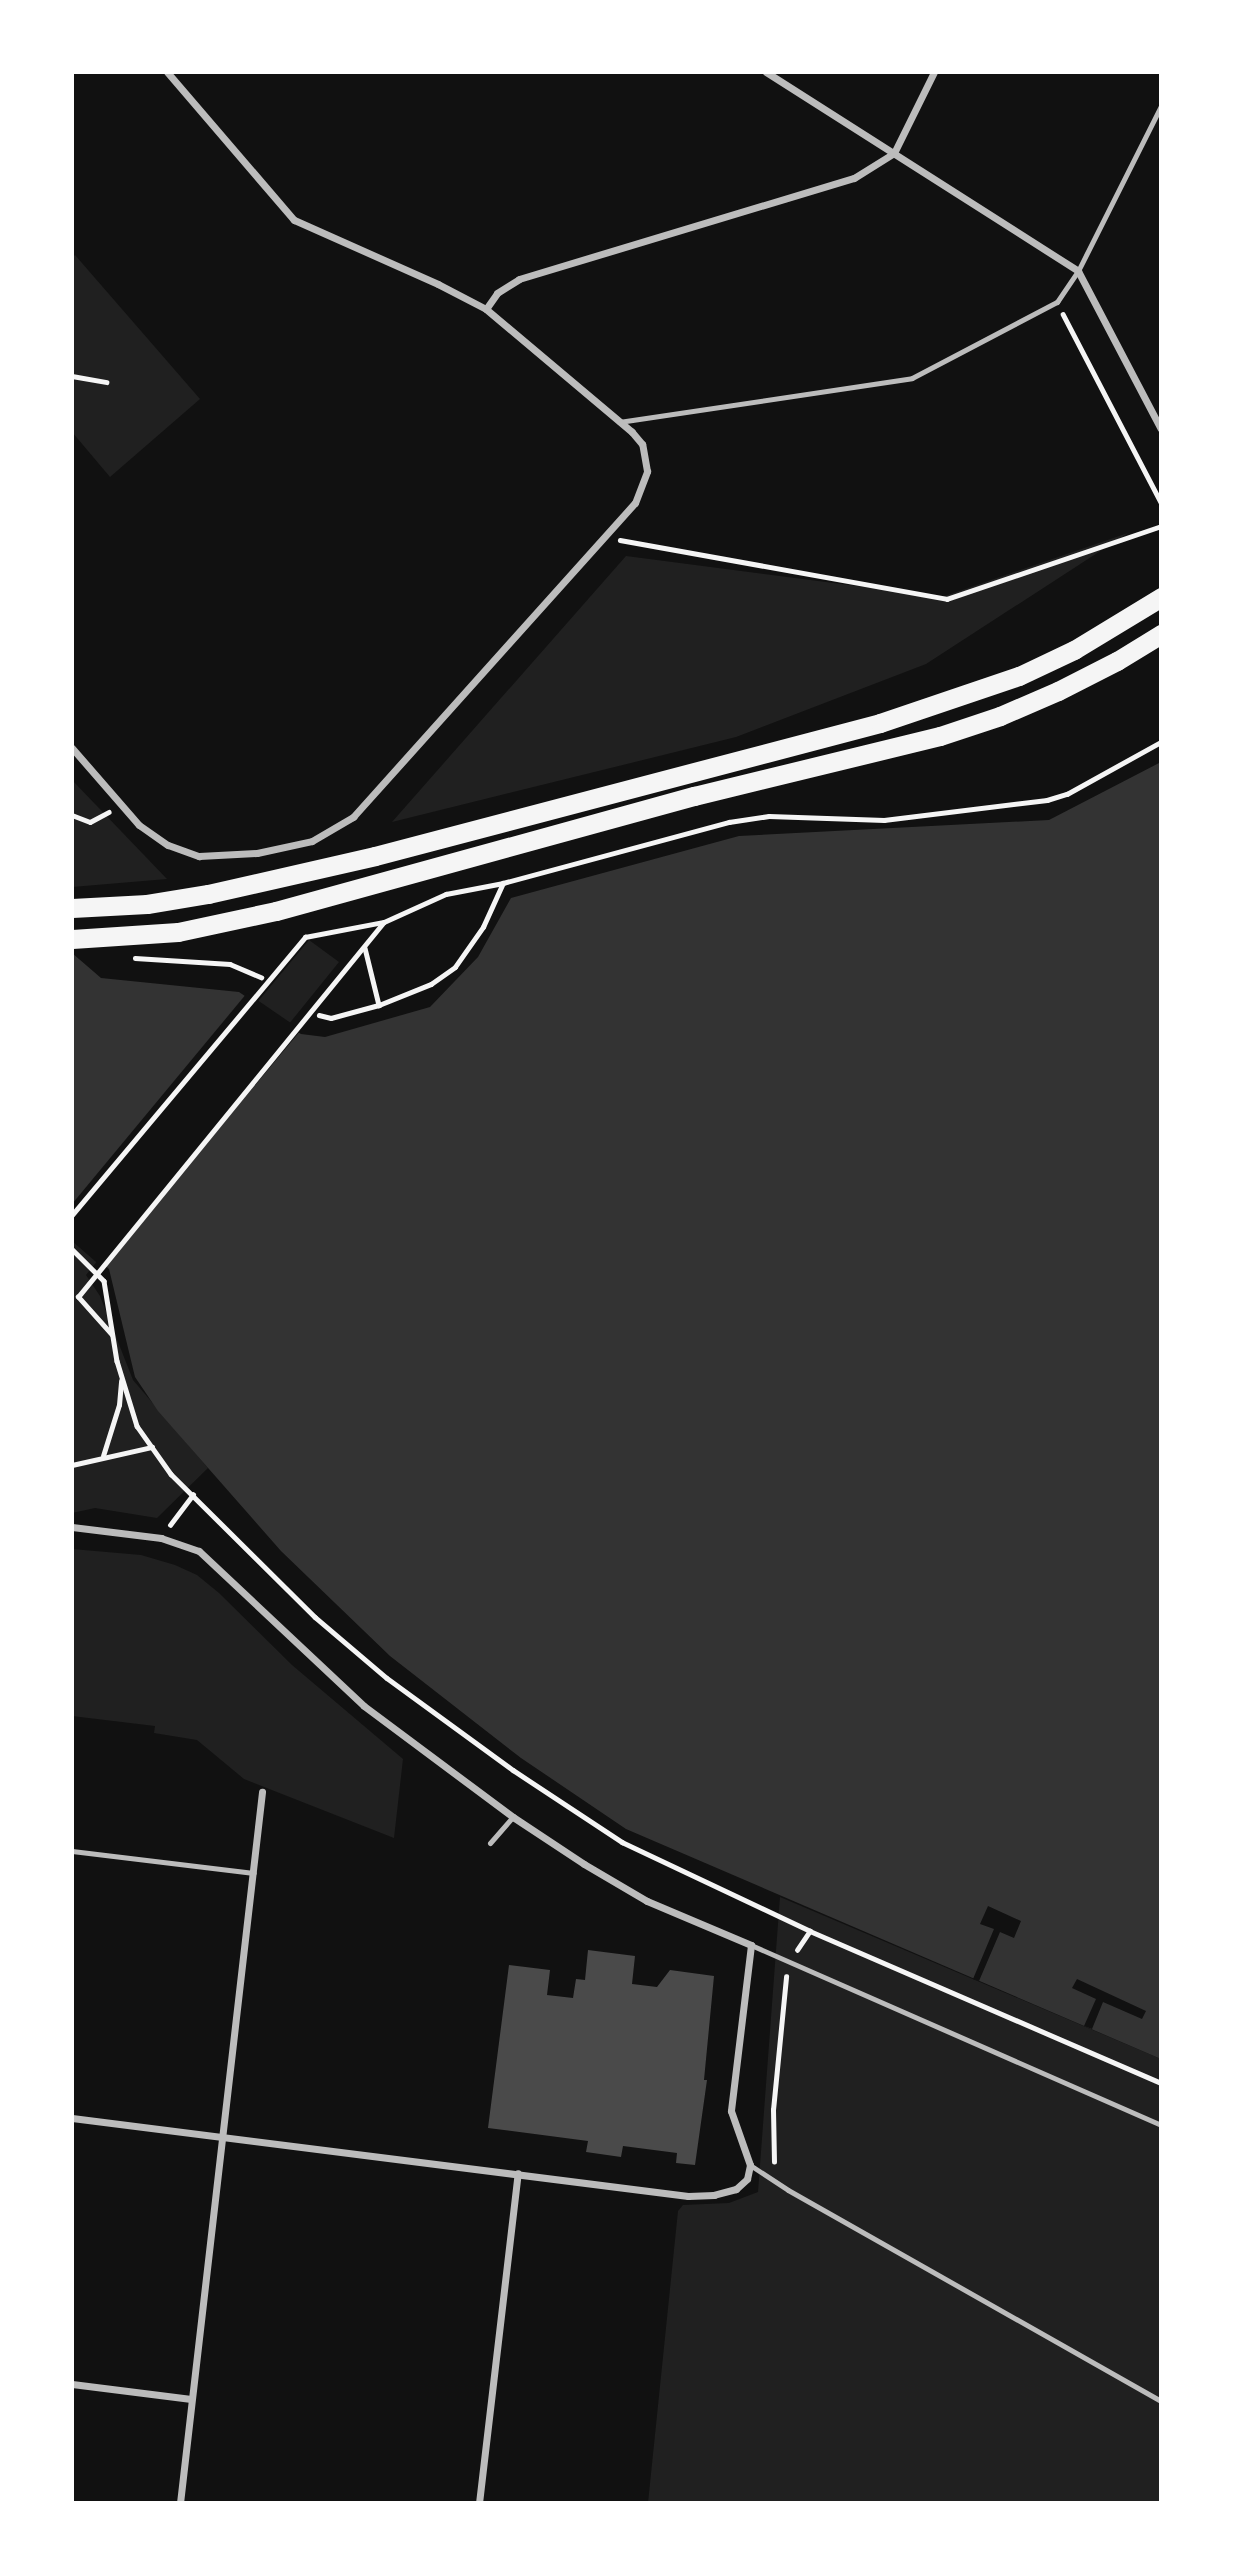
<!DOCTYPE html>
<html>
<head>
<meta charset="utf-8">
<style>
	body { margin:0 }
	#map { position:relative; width:1233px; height:2575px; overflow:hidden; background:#111; font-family:Georgia,serif }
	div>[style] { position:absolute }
	.green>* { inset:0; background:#202020 }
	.water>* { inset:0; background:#333 }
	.pier>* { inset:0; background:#111 }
	.building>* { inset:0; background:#4a4a4a }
	.path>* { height:4.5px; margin:-2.25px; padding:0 2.25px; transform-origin:2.25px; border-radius:2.25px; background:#f5f5f5 }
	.service>* { height:5px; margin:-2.5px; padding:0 2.5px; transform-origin:2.5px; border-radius:2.5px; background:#bcbcbc }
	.minor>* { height:7px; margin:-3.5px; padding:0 3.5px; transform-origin:3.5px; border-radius:3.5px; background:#bcbcbc }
	.trunk>* { height:19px; margin:-9.5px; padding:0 9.5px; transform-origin:9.5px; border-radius:9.5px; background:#f5f5f5 }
	span { translate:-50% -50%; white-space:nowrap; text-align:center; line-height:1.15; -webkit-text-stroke:5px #fff; paint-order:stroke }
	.frame { position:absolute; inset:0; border:74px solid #fff; pointer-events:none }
</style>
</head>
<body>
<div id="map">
	<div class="green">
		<i style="clip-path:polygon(75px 255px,200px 399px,110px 477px,72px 432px,72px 258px)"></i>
		<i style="clip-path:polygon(1128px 533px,926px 664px,736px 737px,392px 822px,626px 556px,942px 597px)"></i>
		<i style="clip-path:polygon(72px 780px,167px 879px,72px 887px)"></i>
		<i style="clip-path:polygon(309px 940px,339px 962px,86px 1275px,100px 1296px,133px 1380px,208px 1468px,157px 1518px,95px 1508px,72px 1513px,72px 1226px)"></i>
		<i style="clip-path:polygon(72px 1549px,141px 1555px,175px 1565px,197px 1575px,219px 1593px,292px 1665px,403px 1759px,394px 1838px,244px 1779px,197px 1740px,154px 1733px,155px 1726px,72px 1716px)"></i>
		<i style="clip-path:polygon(780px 1897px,1161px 2059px,1161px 2503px,648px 2503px,678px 2211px,683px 2205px,729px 2203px,758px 2192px)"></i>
	</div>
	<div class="water">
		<i style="clip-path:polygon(1161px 762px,1161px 2059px,626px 1829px,521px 1758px,390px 1656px,281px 1551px,158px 1411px,135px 1377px,109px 1269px,72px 1236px,72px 953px,101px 978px,239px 992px,301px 1034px,325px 1037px,430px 1007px,478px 957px,511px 898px,739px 836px,1049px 820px)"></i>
	</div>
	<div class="pier">
		<i style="clip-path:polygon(247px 993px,301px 1030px,103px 1268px,72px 1241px,72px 1204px)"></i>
		<i style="clip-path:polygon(988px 1906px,1021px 1921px,1014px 1938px,1000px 1932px,979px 1981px,973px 1979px,994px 1929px,980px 1924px)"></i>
		<i style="clip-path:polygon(1077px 1979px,1146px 2011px,1142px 2019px,1103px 2002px,1092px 2029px,1084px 2026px,1096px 1999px,1072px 1988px)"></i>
	</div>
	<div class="building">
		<i style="clip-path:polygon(588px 1950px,635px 1956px,632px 1984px,657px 1987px,670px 1970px,714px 1976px,704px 2080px,707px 2080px,695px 2165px,676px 2163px,677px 2153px,623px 2146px,621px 2157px,586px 2152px,588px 2141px,488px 2128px,509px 1965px,550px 1970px,547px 1995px,573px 1998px,576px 1979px,585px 1980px)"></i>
	</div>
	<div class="path">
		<i style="left:1063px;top:314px;width:212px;rotate:62.5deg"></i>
		<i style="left:72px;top:376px;width:35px;rotate:10deg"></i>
		<i style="left:620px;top:540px;width:332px;rotate:10.2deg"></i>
		<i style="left:947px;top:599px;width:226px;rotate:-18.8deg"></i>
		<i style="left:72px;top:815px;width:19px;rotate:21deg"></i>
		<i style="left:90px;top:822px;width:21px;rotate:-28deg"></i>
		<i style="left:365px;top:948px;width:59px;rotate:76.2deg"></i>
		<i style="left:135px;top:958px;width:95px;rotate:3.6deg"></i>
		<i style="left:230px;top:964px;width:34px;rotate:23deg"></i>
		<i style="left:319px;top:1015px;width:12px;rotate:14deg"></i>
		<i style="left:331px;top:1018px;width:50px;rotate:-15.2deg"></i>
		<i style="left:379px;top:1005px;width:56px;rotate:-22deg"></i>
		<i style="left:431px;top:984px;width:29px;rotate:-35deg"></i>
		<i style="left:455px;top:967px;width:49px;rotate:-55deg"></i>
		<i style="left:483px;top:927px;width:48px;rotate:-65.6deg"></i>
		<i style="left:72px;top:1215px;width:363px;rotate:-50deg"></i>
		<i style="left:305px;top:937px;width:80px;rotate:-10.8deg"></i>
		<i style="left:384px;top:922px;width:68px;rotate:-24.3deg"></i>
		<i style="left:446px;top:894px;width:58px;rotate:-10.9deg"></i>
		<i style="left:503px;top:883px;width:234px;rotate:-15.1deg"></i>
		<i style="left:729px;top:822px;width:40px;rotate:-8.5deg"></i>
		<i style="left:769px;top:816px;width:115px;rotate:2deg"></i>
		<i style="left:884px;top:820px;width:164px;rotate:-7deg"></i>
		<i style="left:1047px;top:800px;width:21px;rotate:-17deg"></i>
		<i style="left:1067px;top:794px;width:107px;rotate:-29deg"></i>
		<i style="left:72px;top:1249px;width:45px;rotate:45deg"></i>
		<i style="left:104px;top:1281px;width:81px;rotate:80.8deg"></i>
		<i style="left:117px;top:1361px;width:68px;rotate:72.9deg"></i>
		<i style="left:137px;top:1426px;width:59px;rotate:54.7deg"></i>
		<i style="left:171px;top:1474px;width:203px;rotate:44.8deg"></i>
		<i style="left:315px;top:1617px;width:94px;rotate:40.3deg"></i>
		<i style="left:387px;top:1678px;width:156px;rotate:36.1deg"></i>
		<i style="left:513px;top:1770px;width:131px;rotate:33.4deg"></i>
		<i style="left:622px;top:1842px;width:208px;rotate:25.3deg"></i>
		<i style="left:810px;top:1931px;width:382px;rotate:23.4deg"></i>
		<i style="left:112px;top:1335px;width:51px;rotate:-131.8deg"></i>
		<i style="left:78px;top:1297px;width:483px;rotate:-50.8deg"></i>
		<i style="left:103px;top:1456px;width:53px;rotate:-72.6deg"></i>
		<i style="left:119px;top:1405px;width:24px;rotate:-85deg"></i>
		<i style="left:72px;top:1465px;width:82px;rotate:-12.7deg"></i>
		<i style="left:170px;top:1525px;width:38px;rotate:-53deg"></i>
		<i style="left:797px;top:1950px;width:23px;rotate:-56deg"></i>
		<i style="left:774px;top:2162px;width:52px;rotate:-91.1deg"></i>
		<i style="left:773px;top:2110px;width:134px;rotate:-84.4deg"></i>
	</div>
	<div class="service">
		<i style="left:619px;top:422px;width:296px;rotate:-8.5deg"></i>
		<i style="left:912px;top:378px;width:164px;rotate:-27.7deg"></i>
		<i style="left:1057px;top:302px;width:37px;rotate:-56deg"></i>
		<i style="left:1078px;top:271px;width:185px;rotate:-63.3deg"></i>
		<i style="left:490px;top:1843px;width:35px;rotate:-49deg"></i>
		<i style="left:72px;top:1851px;width:183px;rotate:6.9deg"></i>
		<i style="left:751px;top:1945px;width:448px;rotate:23.7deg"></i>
		<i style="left:750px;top:2165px;width:45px;rotate:33.3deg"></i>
		<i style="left:788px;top:2190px;width:429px;rotate:29.5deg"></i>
	</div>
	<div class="minor">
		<i style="left:766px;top:72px;width:370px;rotate:32.5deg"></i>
		<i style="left:1078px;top:271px;width:178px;rotate:62.3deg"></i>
		<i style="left:486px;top:309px;width:19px;rotate:-55deg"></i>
		<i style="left:497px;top:293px;width:26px;rotate:-32deg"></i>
		<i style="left:519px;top:279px;width:350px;rotate:-16.8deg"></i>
		<i style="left:854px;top:178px;width:47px;rotate:-32deg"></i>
		<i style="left:894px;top:153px;width:90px;rotate:-63.7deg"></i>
		<i style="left:72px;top:748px;width:102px;rotate:49deg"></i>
		<i style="left:139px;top:825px;width:35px;rotate:35deg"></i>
		<i style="left:168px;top:845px;width:33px;rotate:20deg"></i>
		<i style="left:199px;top:856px;width:58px;rotate:-3deg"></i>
		<i style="left:257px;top:853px;width:56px;rotate:-12.3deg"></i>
		<i style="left:312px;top:841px;width:48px;rotate:-30.3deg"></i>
		<i style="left:353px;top:817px;width:422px;rotate:-48.1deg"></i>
		<i style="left:635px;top:503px;width:34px;rotate:-69deg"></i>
		<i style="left:647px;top:471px;width:27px;rotate:-100deg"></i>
		<i style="left:642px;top:444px;width:16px;rotate:-130deg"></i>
		<i style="left:632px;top:432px;width:191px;rotate:-139.9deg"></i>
		<i style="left:486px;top:309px;width:54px;rotate:-152.5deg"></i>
		<i style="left:438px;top:284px;width:158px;rotate:-156deg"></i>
		<i style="left:294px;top:220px;width:195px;rotate:-130.6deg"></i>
		<i style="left:72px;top:1527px;width:90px;rotate:7deg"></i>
		<i style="left:161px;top:1538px;width:40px;rotate:18.9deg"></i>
		<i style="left:199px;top:1551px;width:226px;rotate:43.2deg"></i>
		<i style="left:364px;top:1706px;width:186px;rotate:36.7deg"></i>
		<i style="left:513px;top:1817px;width:85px;rotate:33.5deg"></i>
		<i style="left:584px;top:1864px;width:73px;rotate:30.4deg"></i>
		<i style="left:647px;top:1901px;width:113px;rotate:22.9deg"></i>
		<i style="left:751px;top:1945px;width:167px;rotate:96.9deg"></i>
		<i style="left:731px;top:2111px;width:57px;rotate:70.6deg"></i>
		<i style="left:750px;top:2165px;width:14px;rotate:102deg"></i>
		<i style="left:747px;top:2179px;width:15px;rotate:138deg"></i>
		<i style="left:736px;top:2189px;width:23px;rotate:165deg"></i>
		<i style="left:714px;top:2195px;width:26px;rotate:178deg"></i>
		<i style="left:688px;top:2196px;width:621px;rotate:-172.78deg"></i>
		<i style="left:72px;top:2384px;width:120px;rotate:7.2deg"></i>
		<i style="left:180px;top:2503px;width:716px;rotate:-83.42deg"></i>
		<i style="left:479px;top:2503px;width:332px;rotate:-83.3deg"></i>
	</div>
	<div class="trunk">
		<i style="left:72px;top:908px;width:75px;rotate:-3.1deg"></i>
		<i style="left:147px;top:904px;width:62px;rotate:-9.3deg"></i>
		<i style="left:208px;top:894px;width:171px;rotate:-12.8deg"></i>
		<i style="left:375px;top:856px;width:522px;rotate:-14.75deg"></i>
		<i style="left:880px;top:723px;width:147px;rotate:-18.7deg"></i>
		<i style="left:1019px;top:676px;width:61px;rotate:-25.3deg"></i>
		<i style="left:1074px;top:650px;width:102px;rotate:-31.3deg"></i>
		<i style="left:72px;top:939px;width:106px;rotate:-3.8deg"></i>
		<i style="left:178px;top:932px;width:100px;rotate:-12.1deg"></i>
		<i style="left:276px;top:911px;width:434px;rotate:-15.4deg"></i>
		<i style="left:694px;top:796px;width:253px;rotate:-13.7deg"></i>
		<i style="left:940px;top:736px;width:63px;rotate:-18.4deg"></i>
		<i style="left:1000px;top:716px;width:63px;rotate:-23.3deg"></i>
		<i style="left:1058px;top:691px;width:66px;rotate:-27deg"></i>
		<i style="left:1117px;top:661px;width:52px;rotate:-31.5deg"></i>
	</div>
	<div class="frame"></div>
</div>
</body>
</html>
